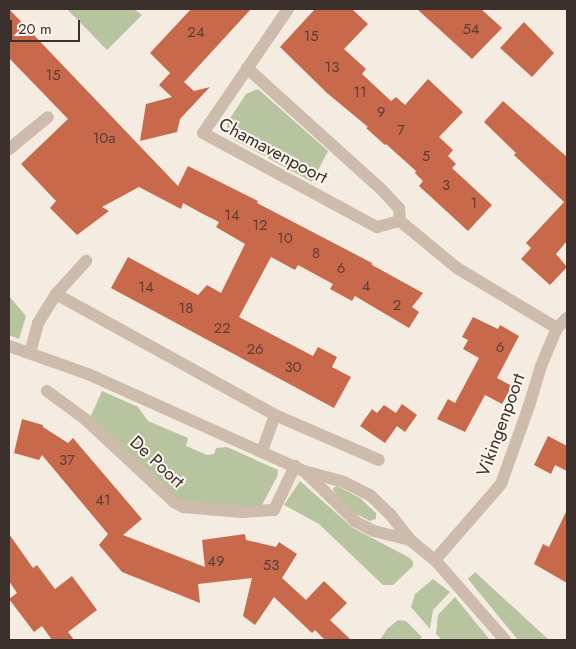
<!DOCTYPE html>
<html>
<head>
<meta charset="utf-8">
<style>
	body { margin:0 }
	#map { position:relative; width:576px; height:649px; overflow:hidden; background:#f4ebe1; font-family:Jost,sans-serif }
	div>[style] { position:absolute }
	.green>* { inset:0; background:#b8c4a0 }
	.building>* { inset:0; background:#c8694b }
	.minor>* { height:12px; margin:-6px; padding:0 6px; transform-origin:6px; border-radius:6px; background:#cdbbac }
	span { translate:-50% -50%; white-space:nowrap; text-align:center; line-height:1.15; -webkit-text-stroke:4px #fbf5ee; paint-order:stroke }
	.number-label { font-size:15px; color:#5e3e33 }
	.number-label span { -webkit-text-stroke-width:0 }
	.street-label { font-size:18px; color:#3b302b }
	.frame { position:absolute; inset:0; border:10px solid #3b302b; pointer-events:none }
	.scale { position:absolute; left:10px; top:20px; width:70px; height:22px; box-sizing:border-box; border:2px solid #3b302b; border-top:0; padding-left:6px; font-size:15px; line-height:18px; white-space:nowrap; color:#3b302b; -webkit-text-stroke:4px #fbf5ee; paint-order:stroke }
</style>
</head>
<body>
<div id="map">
	<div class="green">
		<i style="clip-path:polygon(67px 9px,134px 9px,142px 15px,107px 50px)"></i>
		<i style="clip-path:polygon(258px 89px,328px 151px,312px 182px,231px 138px,228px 133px,227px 123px,246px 94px)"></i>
		<i style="clip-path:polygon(9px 296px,26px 316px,19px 339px,9px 335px)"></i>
		<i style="clip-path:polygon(102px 391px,138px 407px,148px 421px,188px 438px,186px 446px,207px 455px,214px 454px,216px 448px,227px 447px,278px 470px,277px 477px,262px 505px,255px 508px,182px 502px,90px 418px)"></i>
		<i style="clip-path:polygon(300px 481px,353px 528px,410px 558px,413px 562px,413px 566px,393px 585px,383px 585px,319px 524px,284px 505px)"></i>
		<i style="clip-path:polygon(337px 486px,360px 498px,376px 513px,376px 519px,370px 521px,354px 513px,334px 492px,333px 488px)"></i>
		<i style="clip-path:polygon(475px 572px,549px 640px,518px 640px,468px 579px)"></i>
		<i style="clip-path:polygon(433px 579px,450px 592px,433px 610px,430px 629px,411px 607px,415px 594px)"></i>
		<i style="clip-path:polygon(455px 597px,476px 623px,490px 640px,442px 640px,436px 634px,438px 615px)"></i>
		<i style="clip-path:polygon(398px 620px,406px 621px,422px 637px,419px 640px,380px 640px,387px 629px)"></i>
	</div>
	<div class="building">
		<i style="clip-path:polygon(9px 9px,178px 186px,188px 166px,258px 201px,257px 203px,372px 263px,372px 265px,423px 293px,412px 307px,419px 312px,409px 328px,355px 296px,352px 301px,330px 289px,333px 284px,298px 265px,295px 270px,271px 257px,239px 317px,313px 356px,318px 347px,337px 357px,332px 367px,351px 377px,334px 408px,111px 288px,128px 257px,198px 295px,207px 285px,221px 293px,245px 244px,216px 227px,219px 222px,201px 213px,183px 203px,181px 209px,139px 187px,102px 207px,109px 211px,77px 235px,50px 208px,56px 201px,21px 164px,68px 119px,9px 58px)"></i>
		<i style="clip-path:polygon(191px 9px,251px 9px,184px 82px,194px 91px,210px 87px,180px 119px,177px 132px,140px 141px,146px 104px,172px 97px,159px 85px,170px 73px,150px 53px)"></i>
		<i style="clip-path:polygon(315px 9px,352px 9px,368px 24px,344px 49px,366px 69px,362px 74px,391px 101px,396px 97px,405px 105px,428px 79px,463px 112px,439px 137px,453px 150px,448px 156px,456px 164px,452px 168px,492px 205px,468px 231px,419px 186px,423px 181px,415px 173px,416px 171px,386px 144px,385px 145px,366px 128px,368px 127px,327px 93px,280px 47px)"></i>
		<i style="clip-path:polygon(417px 9px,481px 9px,502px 28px,472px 59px)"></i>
		<i style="clip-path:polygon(524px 22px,554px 53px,532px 77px,500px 48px)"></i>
		<i style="clip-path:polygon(503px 101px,567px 157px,567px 241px,556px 254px,567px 267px,550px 285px,521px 259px,531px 248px,526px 243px,564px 202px,514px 155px,516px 153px,484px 122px)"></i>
		<i style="clip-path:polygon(473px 317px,498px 329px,500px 325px,519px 336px,497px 378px,512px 386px,502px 404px,485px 395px,465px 432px,437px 419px,448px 399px,455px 403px,479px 358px,463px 349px,468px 340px,462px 337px)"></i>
		<i style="clip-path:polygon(402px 404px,417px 415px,405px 432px,397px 426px,385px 443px,360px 426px,372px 409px,377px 413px,384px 405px,396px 413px)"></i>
		<i style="clip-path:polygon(22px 419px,43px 425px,43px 427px,68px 443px,73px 438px,142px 519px,123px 535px,205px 567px,202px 540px,245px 534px,246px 540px,276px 547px,279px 542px,297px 554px,282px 578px,306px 600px,324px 581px,347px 603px,330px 620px,351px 640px,325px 640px,315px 630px,312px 633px,274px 597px,255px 625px,243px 616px,252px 578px,198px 584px,200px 603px,122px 572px,99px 545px,108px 534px,42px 455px,39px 460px,14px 453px)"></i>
		<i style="clip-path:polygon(548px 436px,567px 446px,567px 471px,555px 465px,551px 474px,534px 465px)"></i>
		<i style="clip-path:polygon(567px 510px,567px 583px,534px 564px,543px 544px,549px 547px)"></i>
		<i style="clip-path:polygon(9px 534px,33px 568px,37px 565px,55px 589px,72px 576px,97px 610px,68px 632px,74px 640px,52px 640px,42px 626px,34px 632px,9px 599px,17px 593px,9px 581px)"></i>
	</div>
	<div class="minor">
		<i style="left:288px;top:9px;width:150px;rotate:124.4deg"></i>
		<i style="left:203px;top:133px;width:198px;rotate:28.4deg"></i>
		<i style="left:377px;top:227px;width:24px;rotate:-15deg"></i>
		<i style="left:247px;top:68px;width:182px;rotate:42.1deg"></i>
		<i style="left:382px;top:190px;width:25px;rotate:47deg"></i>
		<i style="left:399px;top:208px;width:13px;rotate:86deg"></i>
		<i style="left:400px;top:221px;width:74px;rotate:39.5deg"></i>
		<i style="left:457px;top:268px;width:117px;rotate:31deg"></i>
		<i style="left:9px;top:149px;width:50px;rotate:-39.4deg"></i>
		<i style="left:56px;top:294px;width:250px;rotate:28.9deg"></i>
		<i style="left:275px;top:415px;width:113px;rotate:23.4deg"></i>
		<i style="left:9px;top:346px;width:84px;rotate:19.5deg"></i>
		<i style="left:88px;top:374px;width:237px;rotate:24.2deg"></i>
		<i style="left:304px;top:471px;width:41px;rotate:15.4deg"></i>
		<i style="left:344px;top:482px;width:29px;rotate:27deg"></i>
		<i style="left:370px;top:495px;width:28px;rotate:44deg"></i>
		<i style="left:390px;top:514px;width:33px;rotate:52deg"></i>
		<i style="left:410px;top:540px;width:32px;rotate:39deg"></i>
		<i style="left:435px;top:560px;width:106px;rotate:48.8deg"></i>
		<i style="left:30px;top:353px;width:31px;rotate:-75deg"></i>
		<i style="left:38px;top:323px;width:34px;rotate:-58deg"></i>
		<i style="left:56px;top:294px;width:45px;rotate:-47.7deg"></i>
		<i style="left:47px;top:391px;width:47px;rotate:36.4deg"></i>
		<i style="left:85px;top:419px;width:122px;rotate:43deg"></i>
		<i style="left:174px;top:502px;width:10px;rotate:29deg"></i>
		<i style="left:183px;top:507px;width:59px;rotate:4.8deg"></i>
		<i style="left:242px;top:512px;width:32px;rotate:-4deg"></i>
		<i style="left:274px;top:510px;width:49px;rotate:-64.5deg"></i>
		<i style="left:262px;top:451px;width:38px;rotate:-70deg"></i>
		<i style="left:306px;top:473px;width:70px;rotate:44.4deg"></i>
		<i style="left:356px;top:522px;width:20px;rotate:27deg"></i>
		<i style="left:374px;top:531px;width:37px;rotate:14deg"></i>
		<i style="left:435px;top:560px;width:101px;rotate:-49deg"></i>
		<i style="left:501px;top:484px;width:83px;rotate:-70.3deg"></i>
		<i style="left:529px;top:406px;width:42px;rotate:-73.3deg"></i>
		<i style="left:541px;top:366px;width:41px;rotate:-67.2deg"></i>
		<i style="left:557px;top:328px;width:14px;rotate:-45deg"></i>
	</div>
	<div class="number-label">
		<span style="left:471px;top:30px">54</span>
		<span style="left:196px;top:33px">24</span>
		<span style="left:311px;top:37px">15</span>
		<span style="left:332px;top:68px">13</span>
		<span style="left:53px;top:76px">15</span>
		<span style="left:360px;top:93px">11</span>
		<span style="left:381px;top:113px">9</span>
		<span style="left:401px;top:131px">7</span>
		<span style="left:104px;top:139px">10a</span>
		<span style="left:426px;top:157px">5</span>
		<span style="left:446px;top:186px">3</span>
		<span style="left:474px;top:204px">1</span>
		<span style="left:232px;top:216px">14</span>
		<span style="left:260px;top:226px">12</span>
		<span style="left:285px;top:239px">10</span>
		<span style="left:316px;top:254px">8</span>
		<span style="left:341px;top:269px">6</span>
		<span style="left:366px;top:287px">4</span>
		<span style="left:146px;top:288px">14</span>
		<span style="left:397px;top:306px">2</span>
		<span style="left:186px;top:309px">18</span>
		<span style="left:222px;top:329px">22</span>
		<span style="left:500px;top:348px">6</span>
		<span style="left:255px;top:350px">26</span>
		<span style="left:293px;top:368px">30</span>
		<span style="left:67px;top:461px">37</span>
		<span style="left:103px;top:501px">41</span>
		<span style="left:216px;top:562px">49</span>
		<span style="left:271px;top:566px">53</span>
	</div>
	<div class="street-label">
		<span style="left:273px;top:151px;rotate:28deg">Chamavenpoort</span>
		<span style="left:501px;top:425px;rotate:-70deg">Vikingenpoort</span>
		<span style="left:157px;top:462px;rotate:43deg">De Poort</span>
	</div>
	<div class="frame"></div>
	<div class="scale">20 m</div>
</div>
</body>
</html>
